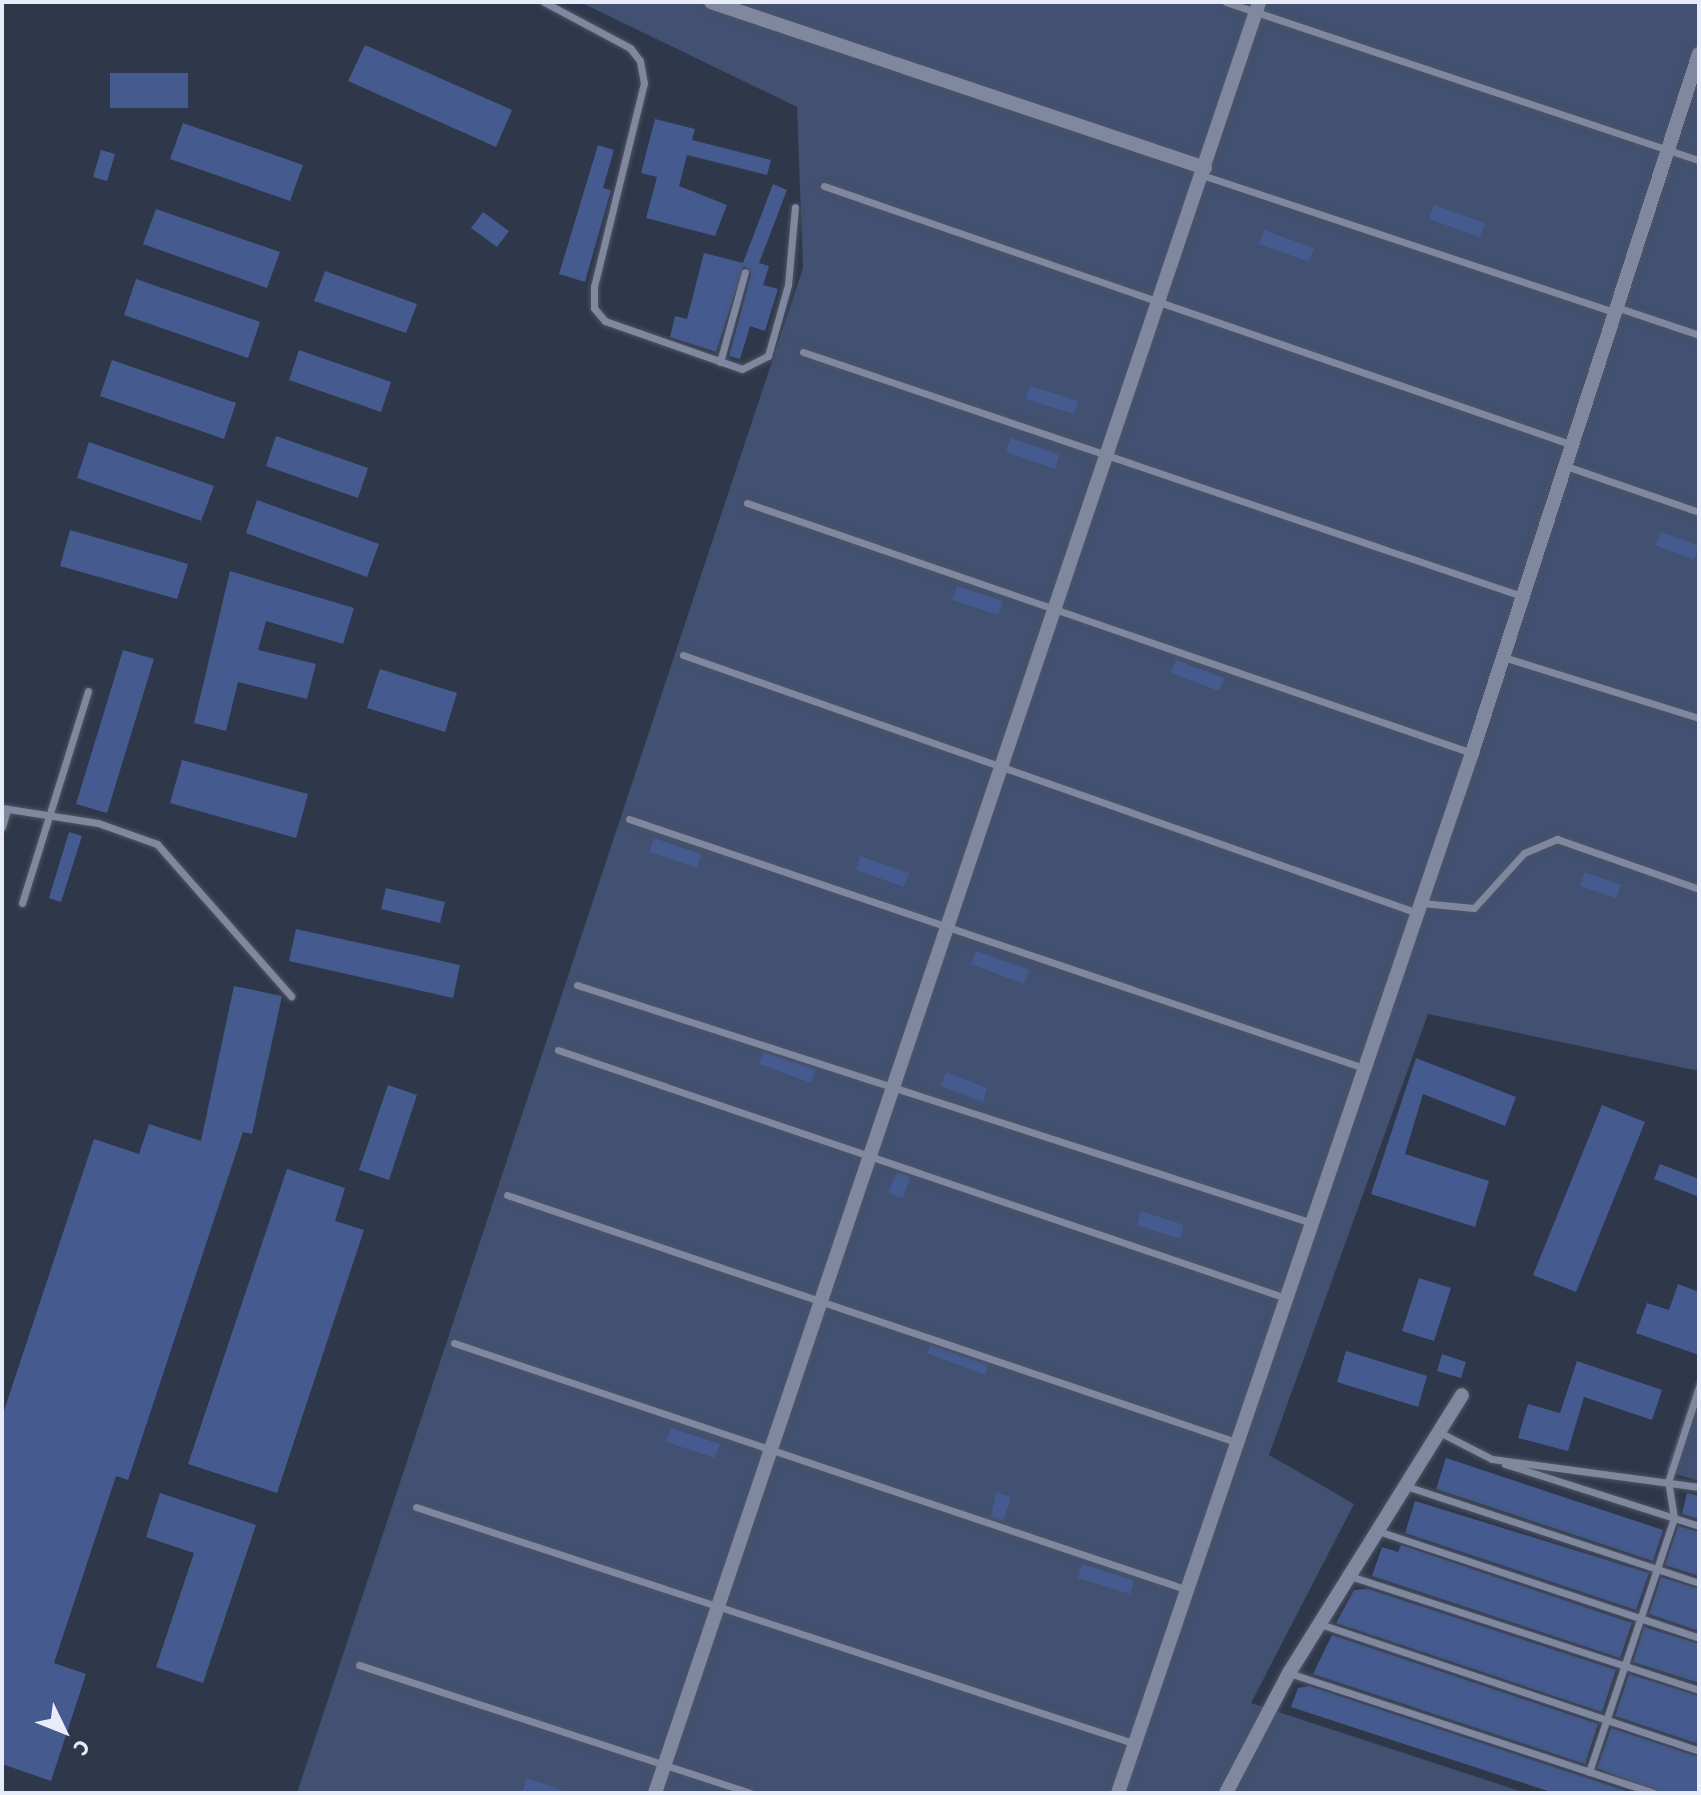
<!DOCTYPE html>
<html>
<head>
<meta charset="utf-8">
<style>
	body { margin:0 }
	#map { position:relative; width:1701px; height:1795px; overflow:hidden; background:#2f374a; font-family:"Source Sans 3",sans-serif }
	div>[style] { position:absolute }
	.green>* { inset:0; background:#425071 }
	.building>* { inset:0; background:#455a8e }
	.roads { filter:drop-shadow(0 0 2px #4d5464) drop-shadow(0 0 2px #4d5464) }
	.lane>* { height:7px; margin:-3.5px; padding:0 3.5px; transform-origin:3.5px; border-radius:3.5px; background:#7f889e }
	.street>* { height:14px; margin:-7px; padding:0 7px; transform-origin:7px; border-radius:7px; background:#7f889e }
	span { translate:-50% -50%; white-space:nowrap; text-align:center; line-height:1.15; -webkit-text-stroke:6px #2f374a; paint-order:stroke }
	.frame { position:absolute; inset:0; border:4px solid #e7ecf8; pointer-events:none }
	.north { position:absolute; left:24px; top:1691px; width:80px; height:80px; -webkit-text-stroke:6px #2f374a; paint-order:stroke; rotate:133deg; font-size:22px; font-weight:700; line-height:32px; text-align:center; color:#e7ecf8 }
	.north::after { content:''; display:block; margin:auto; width:28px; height:36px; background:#e7ecf8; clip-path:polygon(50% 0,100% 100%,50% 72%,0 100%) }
</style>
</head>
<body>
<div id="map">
	<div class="green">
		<i style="clip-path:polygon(580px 2px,1699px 2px,1699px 1071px,1428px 1014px,1269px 1455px,1354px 1504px,1251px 1703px,1526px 1793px,297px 1793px,803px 268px,797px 107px)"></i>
		<i style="clip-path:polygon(1699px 1373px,1699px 1481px,1666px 1471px)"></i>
	</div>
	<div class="building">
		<i style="clip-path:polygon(365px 45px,512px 110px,496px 147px,348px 81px)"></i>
		<i style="clip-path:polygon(110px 73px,188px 73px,188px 108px,110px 108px)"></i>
		<i style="clip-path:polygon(655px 119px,695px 129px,692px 140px,771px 160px,767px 175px,687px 155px,679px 186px,727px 205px,715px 236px,646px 218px,657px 177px,641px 173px)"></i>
		<i style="clip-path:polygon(183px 123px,303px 165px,290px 201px,170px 159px)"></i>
		<i style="clip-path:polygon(598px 145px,614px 150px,603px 188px,611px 190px,585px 282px,559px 274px)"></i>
		<i style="clip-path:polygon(101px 150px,115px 154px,107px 181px,93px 177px)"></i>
		<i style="clip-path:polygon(773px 184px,787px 190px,759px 263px,769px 266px,763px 285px,778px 289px,765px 331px,750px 326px,740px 359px,729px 356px,751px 274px,744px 266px,716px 352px,670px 337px,675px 316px,687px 319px,704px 253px,743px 263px)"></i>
		<i style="clip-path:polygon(1434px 205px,1485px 223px,1480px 237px,1429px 219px)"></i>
		<i style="clip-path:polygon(156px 209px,280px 252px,267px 288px,143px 244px)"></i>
		<i style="clip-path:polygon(483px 212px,509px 231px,497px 247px,471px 228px)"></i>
		<i style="clip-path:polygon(1264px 230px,1314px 248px,1309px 262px,1259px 244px)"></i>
		<i style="clip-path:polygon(325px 271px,417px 304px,406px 333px,314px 301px)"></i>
		<i style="clip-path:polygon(136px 279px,260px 322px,248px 358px,124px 315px)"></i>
		<i style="clip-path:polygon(299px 350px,391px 382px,381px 412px,289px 380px)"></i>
		<i style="clip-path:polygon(112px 360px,236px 403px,224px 439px,100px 396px)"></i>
		<i style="clip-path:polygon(1030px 386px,1079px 401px,1074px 414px,1025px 399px)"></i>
		<i style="clip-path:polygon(276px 436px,368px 468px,358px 498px,266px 466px)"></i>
		<i style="clip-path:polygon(1011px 438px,1059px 455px,1055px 469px,1006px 452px)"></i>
		<i style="clip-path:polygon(89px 442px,214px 486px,201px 521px,77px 478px)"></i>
		<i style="clip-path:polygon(257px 500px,379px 544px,367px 577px,246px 533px)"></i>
		<i style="clip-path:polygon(70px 530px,188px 564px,177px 599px,60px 566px)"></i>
		<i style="clip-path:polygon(1661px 532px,1699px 546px,1694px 560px,1655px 545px)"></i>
		<i style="clip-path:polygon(230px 571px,354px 608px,343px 644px,266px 621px,258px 650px,316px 664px,307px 699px,238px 682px,226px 731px,194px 723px)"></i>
		<i style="clip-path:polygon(957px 586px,1003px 601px,998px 615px,952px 600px)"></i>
		<i style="clip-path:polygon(123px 650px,154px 659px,107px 813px,76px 804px)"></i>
		<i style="clip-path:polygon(1176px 660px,1224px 678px,1219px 691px,1171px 673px)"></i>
		<i style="clip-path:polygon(380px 669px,457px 693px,445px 732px,367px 708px)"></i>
		<i style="clip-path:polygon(182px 760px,308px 794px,296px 838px,170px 803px)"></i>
		<i style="clip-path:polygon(69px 832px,82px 836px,61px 902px,49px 898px)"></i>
		<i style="clip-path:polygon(654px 838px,701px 854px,697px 868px,650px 852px)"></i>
		<i style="clip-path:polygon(860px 856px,909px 873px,904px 887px,856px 870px)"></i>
		<i style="clip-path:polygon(1585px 872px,1621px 885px,1616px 898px,1580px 886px)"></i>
		<i style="clip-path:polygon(386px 888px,445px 902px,440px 923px,381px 909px)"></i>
		<i style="clip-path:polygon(296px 929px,460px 965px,453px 998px,289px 961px)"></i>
		<i style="clip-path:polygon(976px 951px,1029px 970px,1024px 984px,971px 964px)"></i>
		<i style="clip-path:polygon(234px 986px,282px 996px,252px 1134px,243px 1132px,128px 1480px,116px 1476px,54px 1663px,86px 1674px,51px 1781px,2px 1764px,2px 1417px,94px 1139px,139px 1154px,149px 1124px,201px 1141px)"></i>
		<i style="clip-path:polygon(763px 1052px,816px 1069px,811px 1083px,759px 1064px)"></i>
		<i style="clip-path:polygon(1416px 1058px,1516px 1097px,1505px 1126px,1423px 1094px,1405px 1154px,1489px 1181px,1475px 1227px,1371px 1194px)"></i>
		<i style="clip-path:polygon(946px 1072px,987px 1088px,983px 1102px,941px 1086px)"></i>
		<i style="clip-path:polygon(388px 1085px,417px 1095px,389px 1180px,359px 1170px)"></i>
		<i style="clip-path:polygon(1602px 1105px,1645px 1122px,1576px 1292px,1533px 1275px)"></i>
		<i style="clip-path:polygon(1660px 1164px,1699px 1179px,1699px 1197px,1654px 1179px)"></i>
		<i style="clip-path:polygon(287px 1169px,345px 1188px,335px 1221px,364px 1230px,277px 1493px,188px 1464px)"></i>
		<i style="clip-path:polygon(897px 1172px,910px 1177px,903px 1198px,888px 1193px)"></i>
		<i style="clip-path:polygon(1141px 1211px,1184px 1225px,1180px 1239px,1137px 1225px)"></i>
		<i style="clip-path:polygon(1419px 1278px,1451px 1288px,1434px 1341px,1402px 1331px)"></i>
		<i style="clip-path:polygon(1678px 1284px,1699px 1292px,1699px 1355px,1636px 1333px,1647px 1303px,1669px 1310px)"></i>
		<i style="clip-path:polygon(930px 1345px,988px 1365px,985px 1375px,927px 1353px)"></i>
		<i style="clip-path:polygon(1346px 1351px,1427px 1376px,1418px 1407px,1337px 1382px)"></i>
		<i style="clip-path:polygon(1442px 1354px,1466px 1362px,1461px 1378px,1437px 1371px)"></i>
		<i style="clip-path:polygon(1577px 1361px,1662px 1390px,1652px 1420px,1584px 1397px,1568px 1451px,1518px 1438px,1528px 1404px,1560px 1413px)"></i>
		<i style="clip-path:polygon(671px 1428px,720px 1444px,715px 1458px,666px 1442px)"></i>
		<i style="clip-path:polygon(1446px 1458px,1663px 1530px,1653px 1561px,1436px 1489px)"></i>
		<i style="clip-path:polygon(996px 1492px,1011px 1497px,1003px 1521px,991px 1517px)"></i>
		<i style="clip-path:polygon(160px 1493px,256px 1525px,203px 1683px,156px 1667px,194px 1553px,146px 1537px)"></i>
		<i style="clip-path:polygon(1687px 1493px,1699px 1496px,1699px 1519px,1682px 1514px)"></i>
		<i style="clip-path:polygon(1415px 1501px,1649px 1573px,1636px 1610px,1405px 1533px)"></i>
		<i style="clip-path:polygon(1678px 1526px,1699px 1532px,1699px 1576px,1665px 1565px)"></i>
		<i style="clip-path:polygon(1401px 1545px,1632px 1623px,1620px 1658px,1372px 1576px,1382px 1547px,1398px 1552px)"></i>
		<i style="clip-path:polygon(1082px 1564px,1134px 1580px,1130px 1594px,1078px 1578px)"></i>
		<i style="clip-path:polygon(1661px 1577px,1699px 1589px,1699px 1631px,1649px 1614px)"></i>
		<i style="clip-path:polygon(1368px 1589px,1616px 1670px,1602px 1712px,1336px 1623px,1354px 1590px)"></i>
		<i style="clip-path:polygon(1644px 1627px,1699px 1644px,1699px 1683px,1633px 1662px)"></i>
		<i style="clip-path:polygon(1332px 1635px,1598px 1724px,1585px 1764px,1313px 1674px)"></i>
		<i style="clip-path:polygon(1629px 1674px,1699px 1696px,1699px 1744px,1615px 1716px)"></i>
		<i style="clip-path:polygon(1309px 1686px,1587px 1778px,1632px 1793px,1554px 1793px,1291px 1707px,1298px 1688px)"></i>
		<i style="clip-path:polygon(1611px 1728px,1699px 1757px,1699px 1793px,1659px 1793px,1597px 1768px)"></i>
		<i style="clip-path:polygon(527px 1778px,564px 1791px,564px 1793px,522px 1793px)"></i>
	</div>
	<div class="roads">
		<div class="lane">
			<i style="left:544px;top:2px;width:98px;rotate:28.1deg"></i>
			<i style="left:630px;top:48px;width:16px;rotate:52deg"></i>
			<i style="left:640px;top:61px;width:22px;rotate:80deg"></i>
			<i style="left:644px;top:83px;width:209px;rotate:103.8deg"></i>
			<i style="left:594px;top:286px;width:22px;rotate:90deg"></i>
			<i style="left:594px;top:308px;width:17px;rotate:50deg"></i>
			<i style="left:605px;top:321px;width:145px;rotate:19.3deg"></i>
			<i style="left:742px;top:369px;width:29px;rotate:-27deg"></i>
			<i style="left:768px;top:356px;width:74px;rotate:-74.3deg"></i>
			<i style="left:788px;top:285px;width:78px;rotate:-84.9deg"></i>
			<i style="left:1226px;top:2px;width:499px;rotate:18.5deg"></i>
			<i style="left:1202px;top:175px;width:432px;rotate:18.4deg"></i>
			<i style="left:824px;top:186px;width:789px;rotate:19.08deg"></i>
			<i style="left:1616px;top:307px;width:88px;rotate:18.6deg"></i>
			<i style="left:803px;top:352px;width:759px;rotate:18.75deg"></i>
			<i style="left:720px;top:362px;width:93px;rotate:-74.5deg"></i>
			<i style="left:1566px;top:466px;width:141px;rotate:19.1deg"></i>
			<i style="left:747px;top:503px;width:767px;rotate:19.03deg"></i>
			<i style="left:683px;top:655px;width:776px;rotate:19.35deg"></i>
			<i style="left:1503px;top:657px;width:205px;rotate:17.3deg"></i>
			<i style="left:2px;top:808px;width:97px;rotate:8.9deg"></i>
			<i style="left:98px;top:823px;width:63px;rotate:19.6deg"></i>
			<i style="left:157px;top:844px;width:203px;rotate:48.6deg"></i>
			<i style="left:629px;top:819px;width:776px;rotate:18.72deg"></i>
			<i style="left:2px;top:827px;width:19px;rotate:-74deg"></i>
			<i style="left:22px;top:903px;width:222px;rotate:-72.7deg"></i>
			<i style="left:1422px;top:903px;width:52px;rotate:5.5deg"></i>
			<i style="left:1474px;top:908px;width:74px;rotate:-47.7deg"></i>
			<i style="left:1524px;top:853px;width:36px;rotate:-23deg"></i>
			<i style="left:1557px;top:839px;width:151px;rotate:19.4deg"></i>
			<i style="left:577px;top:985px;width:773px;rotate:17.94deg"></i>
			<i style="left:558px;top:1050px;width:769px;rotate:18.81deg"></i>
			<i style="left:507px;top:1195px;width:770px;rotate:18.72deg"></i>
			<i style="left:454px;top:1343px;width:774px;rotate:18.6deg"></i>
			<i style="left:1439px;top:1432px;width:59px;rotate:27deg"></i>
			<i style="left:1492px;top:1459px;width:209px;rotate:7.7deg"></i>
			<i style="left:1505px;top:1464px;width:204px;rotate:17.7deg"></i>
			<i style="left:1406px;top:1486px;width:309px;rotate:18.3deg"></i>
			<i style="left:416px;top:1507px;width:758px;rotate:18.22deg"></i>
			<i style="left:1378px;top:1531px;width:338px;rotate:18.4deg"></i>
			<i style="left:1350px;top:1576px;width:367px;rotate:18.1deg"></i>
			<i style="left:1320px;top:1624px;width:400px;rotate:18.5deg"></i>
			<i style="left:359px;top:1665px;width:411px;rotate:18.1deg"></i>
			<i style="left:1289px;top:1673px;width:383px;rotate:18.2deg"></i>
			<i style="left:1589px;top:1772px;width:268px;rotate:-71.5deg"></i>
			<i style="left:1674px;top:1518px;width:36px;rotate:-99deg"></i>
			<i style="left:1668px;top:1482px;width:100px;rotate:-71.9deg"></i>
		</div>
		<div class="street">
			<i style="left:711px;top:2px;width:521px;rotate:18.57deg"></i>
			<i style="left:655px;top:1793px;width:1890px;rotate:-71.36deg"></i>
			<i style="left:1118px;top:1793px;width:1099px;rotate:-71.2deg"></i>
			<i style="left:1472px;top:753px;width:735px;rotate:-72.01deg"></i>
			<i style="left:1226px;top:1793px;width:136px;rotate:-62.3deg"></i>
			<i style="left:1289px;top:1673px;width:327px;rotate:-58.1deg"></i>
		</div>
	</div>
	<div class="frame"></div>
	<div class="north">С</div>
</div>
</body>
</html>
